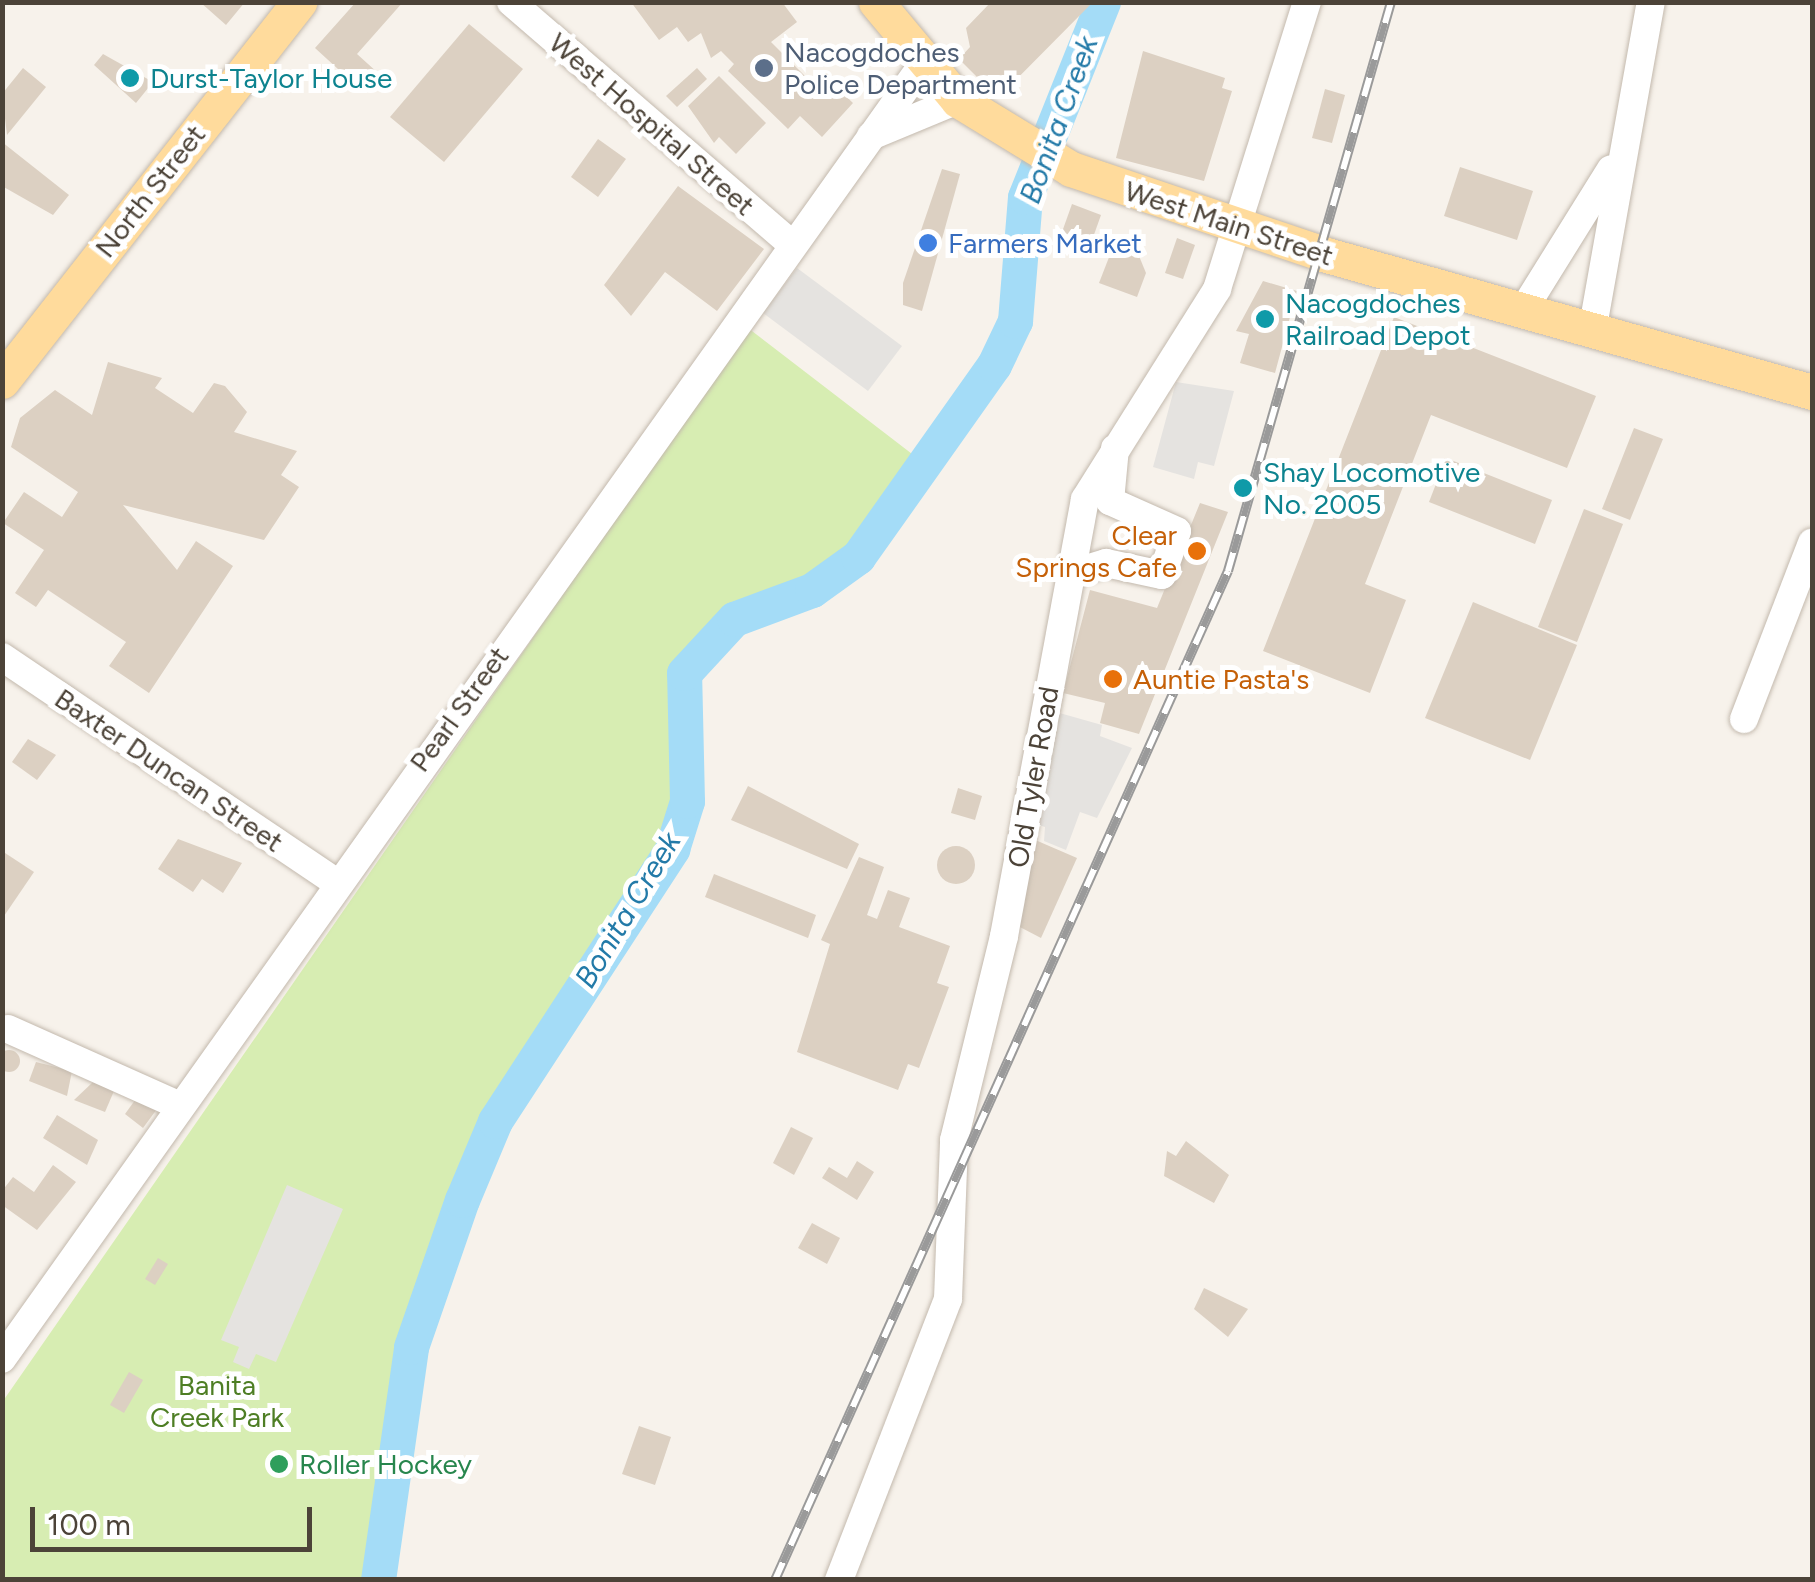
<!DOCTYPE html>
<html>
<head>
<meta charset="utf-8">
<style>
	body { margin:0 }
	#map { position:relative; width:1815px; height:1582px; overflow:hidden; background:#f7f2eb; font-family:Figtree,sans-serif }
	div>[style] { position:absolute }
	.green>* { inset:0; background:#d7edb2 }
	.parking>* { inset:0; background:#e5e3e0 }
	.river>* { height:35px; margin:-17.5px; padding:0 17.5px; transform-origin:17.5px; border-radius:17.5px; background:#a4dcf7 }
	.building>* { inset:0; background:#dcd0c2 }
	.round { border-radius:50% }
	.roads { filter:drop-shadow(0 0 2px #c3b9ad) drop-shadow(0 0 2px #c3b9ad) }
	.minor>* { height:28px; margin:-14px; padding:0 14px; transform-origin:14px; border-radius:14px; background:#fff }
	.major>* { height:35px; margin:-17.5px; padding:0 17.5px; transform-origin:17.5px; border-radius:17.5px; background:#ffdb9c }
	.rail>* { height:10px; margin-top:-5px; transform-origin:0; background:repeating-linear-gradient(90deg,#fff 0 19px,#9a9a9a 0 38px); box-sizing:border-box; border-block:2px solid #9a9a9a }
	.dots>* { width:28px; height:28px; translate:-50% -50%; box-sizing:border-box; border:5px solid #fff; border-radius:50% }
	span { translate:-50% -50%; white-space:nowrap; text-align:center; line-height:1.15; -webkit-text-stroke:10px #fff; paint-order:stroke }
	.service-label { font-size:28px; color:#4e5e75 }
	.left { translate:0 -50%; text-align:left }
	.culture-label { font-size:28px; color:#0d838f }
	.street-label { font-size:28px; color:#4c4338 }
	.shop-label { font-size:28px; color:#366cbe }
	.food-label { font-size:28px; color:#c56008 }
	.right { translate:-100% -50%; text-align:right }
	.park-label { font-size:28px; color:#4e7e24 }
	.leisure-label { font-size:28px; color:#27864d }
	.water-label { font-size:30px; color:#237aa8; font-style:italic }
	.frame { position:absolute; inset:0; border:5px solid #4c4338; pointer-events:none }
	.scale { position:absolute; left:30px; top:1507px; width:282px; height:45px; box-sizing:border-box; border:5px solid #4c4338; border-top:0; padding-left:12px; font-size:30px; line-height:35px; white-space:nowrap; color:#4c4338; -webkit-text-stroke:8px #fff; paint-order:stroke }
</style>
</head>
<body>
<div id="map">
	<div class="green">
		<i style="clip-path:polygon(748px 328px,916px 457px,855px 556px,810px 587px,732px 615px,679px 671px,680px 798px,664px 845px,486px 1117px,404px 1351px,362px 1579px,3px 1580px,3px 1401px)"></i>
	</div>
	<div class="parking">
		<i style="clip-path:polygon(797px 268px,902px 346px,868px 391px,763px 313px)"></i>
		<i style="clip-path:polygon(1176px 382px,1234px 391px,1214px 466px,1198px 462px,1194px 479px,1153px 467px)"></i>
		<i style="clip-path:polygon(1056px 712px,1102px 725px,1100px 736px,1132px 748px,1097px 818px,1080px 812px,1066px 850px,1044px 841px,1045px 827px,1035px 824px)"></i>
		<i style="clip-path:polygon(287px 1185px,343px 1209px,276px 1362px,256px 1354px,249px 1369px,233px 1362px,239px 1347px,221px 1340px)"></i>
	</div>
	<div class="river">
		<i style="left:378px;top:1580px;width:235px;rotate:-81.9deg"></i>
		<i style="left:411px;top:1347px;width:156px;rotate:-70.9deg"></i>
		<i style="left:462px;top:1200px;width:86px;rotate:-67.3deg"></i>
		<i style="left:495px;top:1121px;width:325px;rotate:-56.9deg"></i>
		<i style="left:672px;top:849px;width:50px;rotate:-72.6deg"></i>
		<i style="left:687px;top:801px;width:128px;rotate:-91.3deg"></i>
		<i style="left:684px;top:673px;width:74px;rotate:-47.2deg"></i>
		<i style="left:734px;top:619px;width:83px;rotate:-20.4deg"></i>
		<i style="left:812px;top:590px;width:57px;rotate:-35.7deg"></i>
		<i style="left:858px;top:557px;width:235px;rotate:-54.7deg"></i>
		<i style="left:994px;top:365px;width:49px;rotate:-64.5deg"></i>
		<i style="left:1015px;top:321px;width:124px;rotate:-85.4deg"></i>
		<i style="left:1025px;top:197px;width:210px;rotate:-68.2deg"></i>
	</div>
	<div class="building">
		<i style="clip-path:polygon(200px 2px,245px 2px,226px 25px)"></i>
		<i style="clip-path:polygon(356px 2px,403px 2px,357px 54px,378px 73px,362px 91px,315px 48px)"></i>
		<i style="clip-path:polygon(631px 2px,782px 2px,797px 22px,771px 42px,822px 93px,832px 83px,853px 103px,822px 137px,800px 116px,788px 129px,728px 71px,734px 64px,721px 51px,711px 58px,701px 33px,688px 42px,677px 27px,659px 40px)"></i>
		<i style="clip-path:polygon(991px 2px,1093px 2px,998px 98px,959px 59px,970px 47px,966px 28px)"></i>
		<i style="clip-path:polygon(469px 24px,523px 69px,444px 162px,390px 117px)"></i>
		<i style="clip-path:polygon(1143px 51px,1225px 78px,1222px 88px,1232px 91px,1204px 181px,1116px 158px)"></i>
		<i style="clip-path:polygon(103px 54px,153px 82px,136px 103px,94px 65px)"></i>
		<i style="clip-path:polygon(23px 68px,46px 87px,7px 135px,2px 94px)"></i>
		<i style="clip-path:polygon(697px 68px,707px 79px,677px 107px,666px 96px)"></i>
		<i style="clip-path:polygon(719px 76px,766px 123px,736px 154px,719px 137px,714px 143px,688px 106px)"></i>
		<i style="clip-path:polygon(1325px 89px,1345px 95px,1332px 143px,1312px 138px)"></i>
		<i style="clip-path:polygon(598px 139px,626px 159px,598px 197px,571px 177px)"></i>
		<i style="clip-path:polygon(2px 142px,69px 195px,53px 215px,2px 186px)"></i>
		<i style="clip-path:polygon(1460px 167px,1533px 191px,1517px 240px,1444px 216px)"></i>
		<i style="clip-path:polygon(942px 169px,960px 174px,922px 311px,903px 305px,903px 283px)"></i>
		<i style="clip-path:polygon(678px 186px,764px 249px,717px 311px,665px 272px,631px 316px,604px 285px)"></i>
		<i style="clip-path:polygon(1072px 204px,1101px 215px,1091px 243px,1062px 232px)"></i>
		<i style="clip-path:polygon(1177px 238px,1195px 245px,1183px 279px,1165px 273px)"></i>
		<i style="clip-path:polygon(1113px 247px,1139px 256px,1146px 273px,1137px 297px,1099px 283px)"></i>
		<i style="clip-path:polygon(1263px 281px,1297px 291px,1275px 373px,1240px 363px,1249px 334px,1236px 331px)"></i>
		<i style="clip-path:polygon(1394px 317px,1596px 396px,1567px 468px,1431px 415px,1365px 584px,1406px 600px,1370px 693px,1263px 651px)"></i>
		<i style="clip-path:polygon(108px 362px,162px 378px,155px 388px,193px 413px,214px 383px,225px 386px,247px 412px,234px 432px,297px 451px,281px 475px,299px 487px,264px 540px,123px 505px,177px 570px,196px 541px,233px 566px,149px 693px,109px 666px,126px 642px,48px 590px,36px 607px,15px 593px,44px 550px,3px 523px,24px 492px,62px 517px,78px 492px,11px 447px,20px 418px,55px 390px,92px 415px)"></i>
		<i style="clip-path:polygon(1634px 428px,1663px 439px,1630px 520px,1602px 509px)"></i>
		<i style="clip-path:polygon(1446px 458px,1552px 500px,1535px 544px,1429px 502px)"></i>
		<i style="clip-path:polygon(1200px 503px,1228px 512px,1139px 734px,1100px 723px,1105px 703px,1063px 693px,1090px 590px,1157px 608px)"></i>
		<i style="clip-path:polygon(1584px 509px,1623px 524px,1577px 642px,1538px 627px)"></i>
		<i style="clip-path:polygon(1473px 602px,1577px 645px,1530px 760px,1425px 718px)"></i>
		<i style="clip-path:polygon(28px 739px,56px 755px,37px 780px,12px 762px)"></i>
		<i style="clip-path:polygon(748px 786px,859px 844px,847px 869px,731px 820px)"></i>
		<i style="clip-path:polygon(958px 788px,982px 796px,975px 820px,951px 813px)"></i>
		<i style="clip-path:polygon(178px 839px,242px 863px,223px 893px,202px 879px,193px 892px,158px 869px)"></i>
		<i style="clip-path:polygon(1033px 839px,1077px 858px,1041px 938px,1014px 924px)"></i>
		<i class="round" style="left:937px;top:846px;width:38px;height:38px"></i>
		<i style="clip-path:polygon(2px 851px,34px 872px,2px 919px)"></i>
		<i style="clip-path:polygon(859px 857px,884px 867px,867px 915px,877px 919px,888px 890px,910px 898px,899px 927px,950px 946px,937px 983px,949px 987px,919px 1068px,908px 1064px,898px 1090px,797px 1052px,830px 944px,821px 940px)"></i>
		<i style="clip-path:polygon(714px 874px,816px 915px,808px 938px,705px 897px)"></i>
		<i class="round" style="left:-2px;top:1050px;width:22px;height:22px"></i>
		<i style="clip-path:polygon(36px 1062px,72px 1071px,67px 1096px,29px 1081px)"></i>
		<i style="clip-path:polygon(93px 1082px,114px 1091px,105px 1112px,74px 1100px)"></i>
		<i style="clip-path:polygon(138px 1096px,157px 1109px,143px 1128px,125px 1114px)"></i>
		<i style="clip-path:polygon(57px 1115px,98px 1140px,87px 1165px,43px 1138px)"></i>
		<i style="clip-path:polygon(791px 1127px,813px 1138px,794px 1175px,773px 1163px)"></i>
		<i style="clip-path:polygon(1186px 1141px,1229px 1175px,1214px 1203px,1164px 1176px,1167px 1151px,1176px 1156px)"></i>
		<i style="clip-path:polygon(857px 1161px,874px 1172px,857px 1200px,822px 1178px,829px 1167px,847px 1178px)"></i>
		<i style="clip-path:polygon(53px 1165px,76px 1182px,37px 1230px,2px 1205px,2px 1191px,13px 1177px,34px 1192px)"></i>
		<i style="clip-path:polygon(812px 1223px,840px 1238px,827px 1264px,798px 1248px)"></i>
		<i style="clip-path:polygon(158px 1258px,168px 1264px,155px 1285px,145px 1279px)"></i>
		<i style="clip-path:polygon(1204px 1288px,1248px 1309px,1228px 1337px,1194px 1309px)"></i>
		<i style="clip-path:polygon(129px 1372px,143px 1380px,124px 1413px,110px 1405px)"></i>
		<i style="clip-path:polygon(639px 1426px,671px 1437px,655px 1485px,622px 1474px)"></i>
	</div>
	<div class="roads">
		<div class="minor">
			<i style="left:511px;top:2px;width:372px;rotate:40.8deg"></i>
			<i style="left:871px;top:136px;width:94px;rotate:-22.5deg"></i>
			<i style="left:1522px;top:312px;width:168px;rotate:-58.1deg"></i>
			<i style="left:1592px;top:332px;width:335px;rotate:-79.9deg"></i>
			<i style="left:1070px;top:574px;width:38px;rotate:-17deg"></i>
			<i style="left:1106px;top:563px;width:57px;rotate:12.1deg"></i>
			<i style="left:1162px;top:575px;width:46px;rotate:-71.2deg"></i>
			<i style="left:1177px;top:531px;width:73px;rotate:-155.9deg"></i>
			<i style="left:1110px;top:501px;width:53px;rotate:-84.6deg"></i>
			<i style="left:2px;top:657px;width:402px;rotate:34deg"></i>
			<i style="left:1744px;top:719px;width:189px;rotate:-68.9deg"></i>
			<i style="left:8px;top:1029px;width:188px;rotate:24.1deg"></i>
			<i style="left:2px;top:1359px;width:1589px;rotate:-54.58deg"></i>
			<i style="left:839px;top:1580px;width:301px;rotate:-68.8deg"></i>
			<i style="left:948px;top:1299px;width:159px;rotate:-87.8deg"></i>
			<i style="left:954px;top:1140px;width:210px;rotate:-76.2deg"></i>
			<i style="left:1004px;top:936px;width:444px;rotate:-79.5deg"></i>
			<i style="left:1085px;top:499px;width:248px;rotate:-57.8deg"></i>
			<i style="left:1217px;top:289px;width:301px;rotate:-72.6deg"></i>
		</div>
		<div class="major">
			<i style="left:876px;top:2px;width:128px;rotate:50.1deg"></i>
			<i style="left:958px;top:100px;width:132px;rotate:31.4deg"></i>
			<i style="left:1071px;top:169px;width:266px;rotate:18.6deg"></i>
			<i style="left:1323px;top:254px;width:508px;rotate:15.76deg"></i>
			<i style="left:2px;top:381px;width:482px;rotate:-51.9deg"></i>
		</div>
	</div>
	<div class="rail">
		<i style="left:775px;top:1580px;width:1106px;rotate:-65.82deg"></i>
		<i style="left:1228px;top:571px;width:592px;rotate:-74.01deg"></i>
	</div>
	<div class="dots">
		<i style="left:764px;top:68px;background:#5c6f8a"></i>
		<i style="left:130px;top:78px;background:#0f9aa8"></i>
		<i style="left:928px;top:243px;background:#3f7fe0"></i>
		<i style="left:1265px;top:319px;background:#0f9aa8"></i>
		<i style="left:1243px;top:488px;background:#0f9aa8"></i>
		<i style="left:1197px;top:551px;background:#e8710a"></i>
		<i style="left:1113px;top:679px;background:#e8710a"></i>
		<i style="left:279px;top:1464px;background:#2e9e5b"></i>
	</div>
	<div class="service-label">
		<span class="left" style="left:784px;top:68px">Nacogdoches<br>Police Department</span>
	</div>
	<div class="culture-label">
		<span class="left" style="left:150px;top:78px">Durst-Taylor House</span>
		<span class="left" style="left:1285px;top:319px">Nacogdoches<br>Railroad Depot</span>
		<span class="left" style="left:1263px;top:488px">Shay Locomotive<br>No. 2005</span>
	</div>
	<div class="street-label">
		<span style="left:652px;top:124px;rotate:41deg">West Hospital Street</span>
		<span style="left:150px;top:191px;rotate:-52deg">North Street</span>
		<span style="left:1229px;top:223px;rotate:18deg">West Main Street</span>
		<span style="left:459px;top:709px;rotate:-54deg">Pearl Street</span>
		<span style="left:169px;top:770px;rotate:34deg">Baxter Duncan Street</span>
		<span style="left:1033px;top:777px;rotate:-80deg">Old Tyler Road</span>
	</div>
	<div class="shop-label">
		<span class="left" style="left:948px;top:243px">Farmers Market</span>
	</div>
	<div class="food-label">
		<span class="right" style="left:1177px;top:551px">Clear<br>Springs Cafe</span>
		<span class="left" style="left:1133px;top:679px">Auntie Pasta's</span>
	</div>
	<div class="park-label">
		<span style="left:217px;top:1401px">Banita<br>Creek Park</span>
	</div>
	<div class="leisure-label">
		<span class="left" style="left:299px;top:1464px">Roller Hockey</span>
	</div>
	<div class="water-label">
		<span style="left:1059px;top:120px;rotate:-70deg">Bonita Creek</span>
		<span style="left:628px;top:910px;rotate:-59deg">Bonita Creek</span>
	</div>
	<div class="frame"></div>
	<div class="scale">100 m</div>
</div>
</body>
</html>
